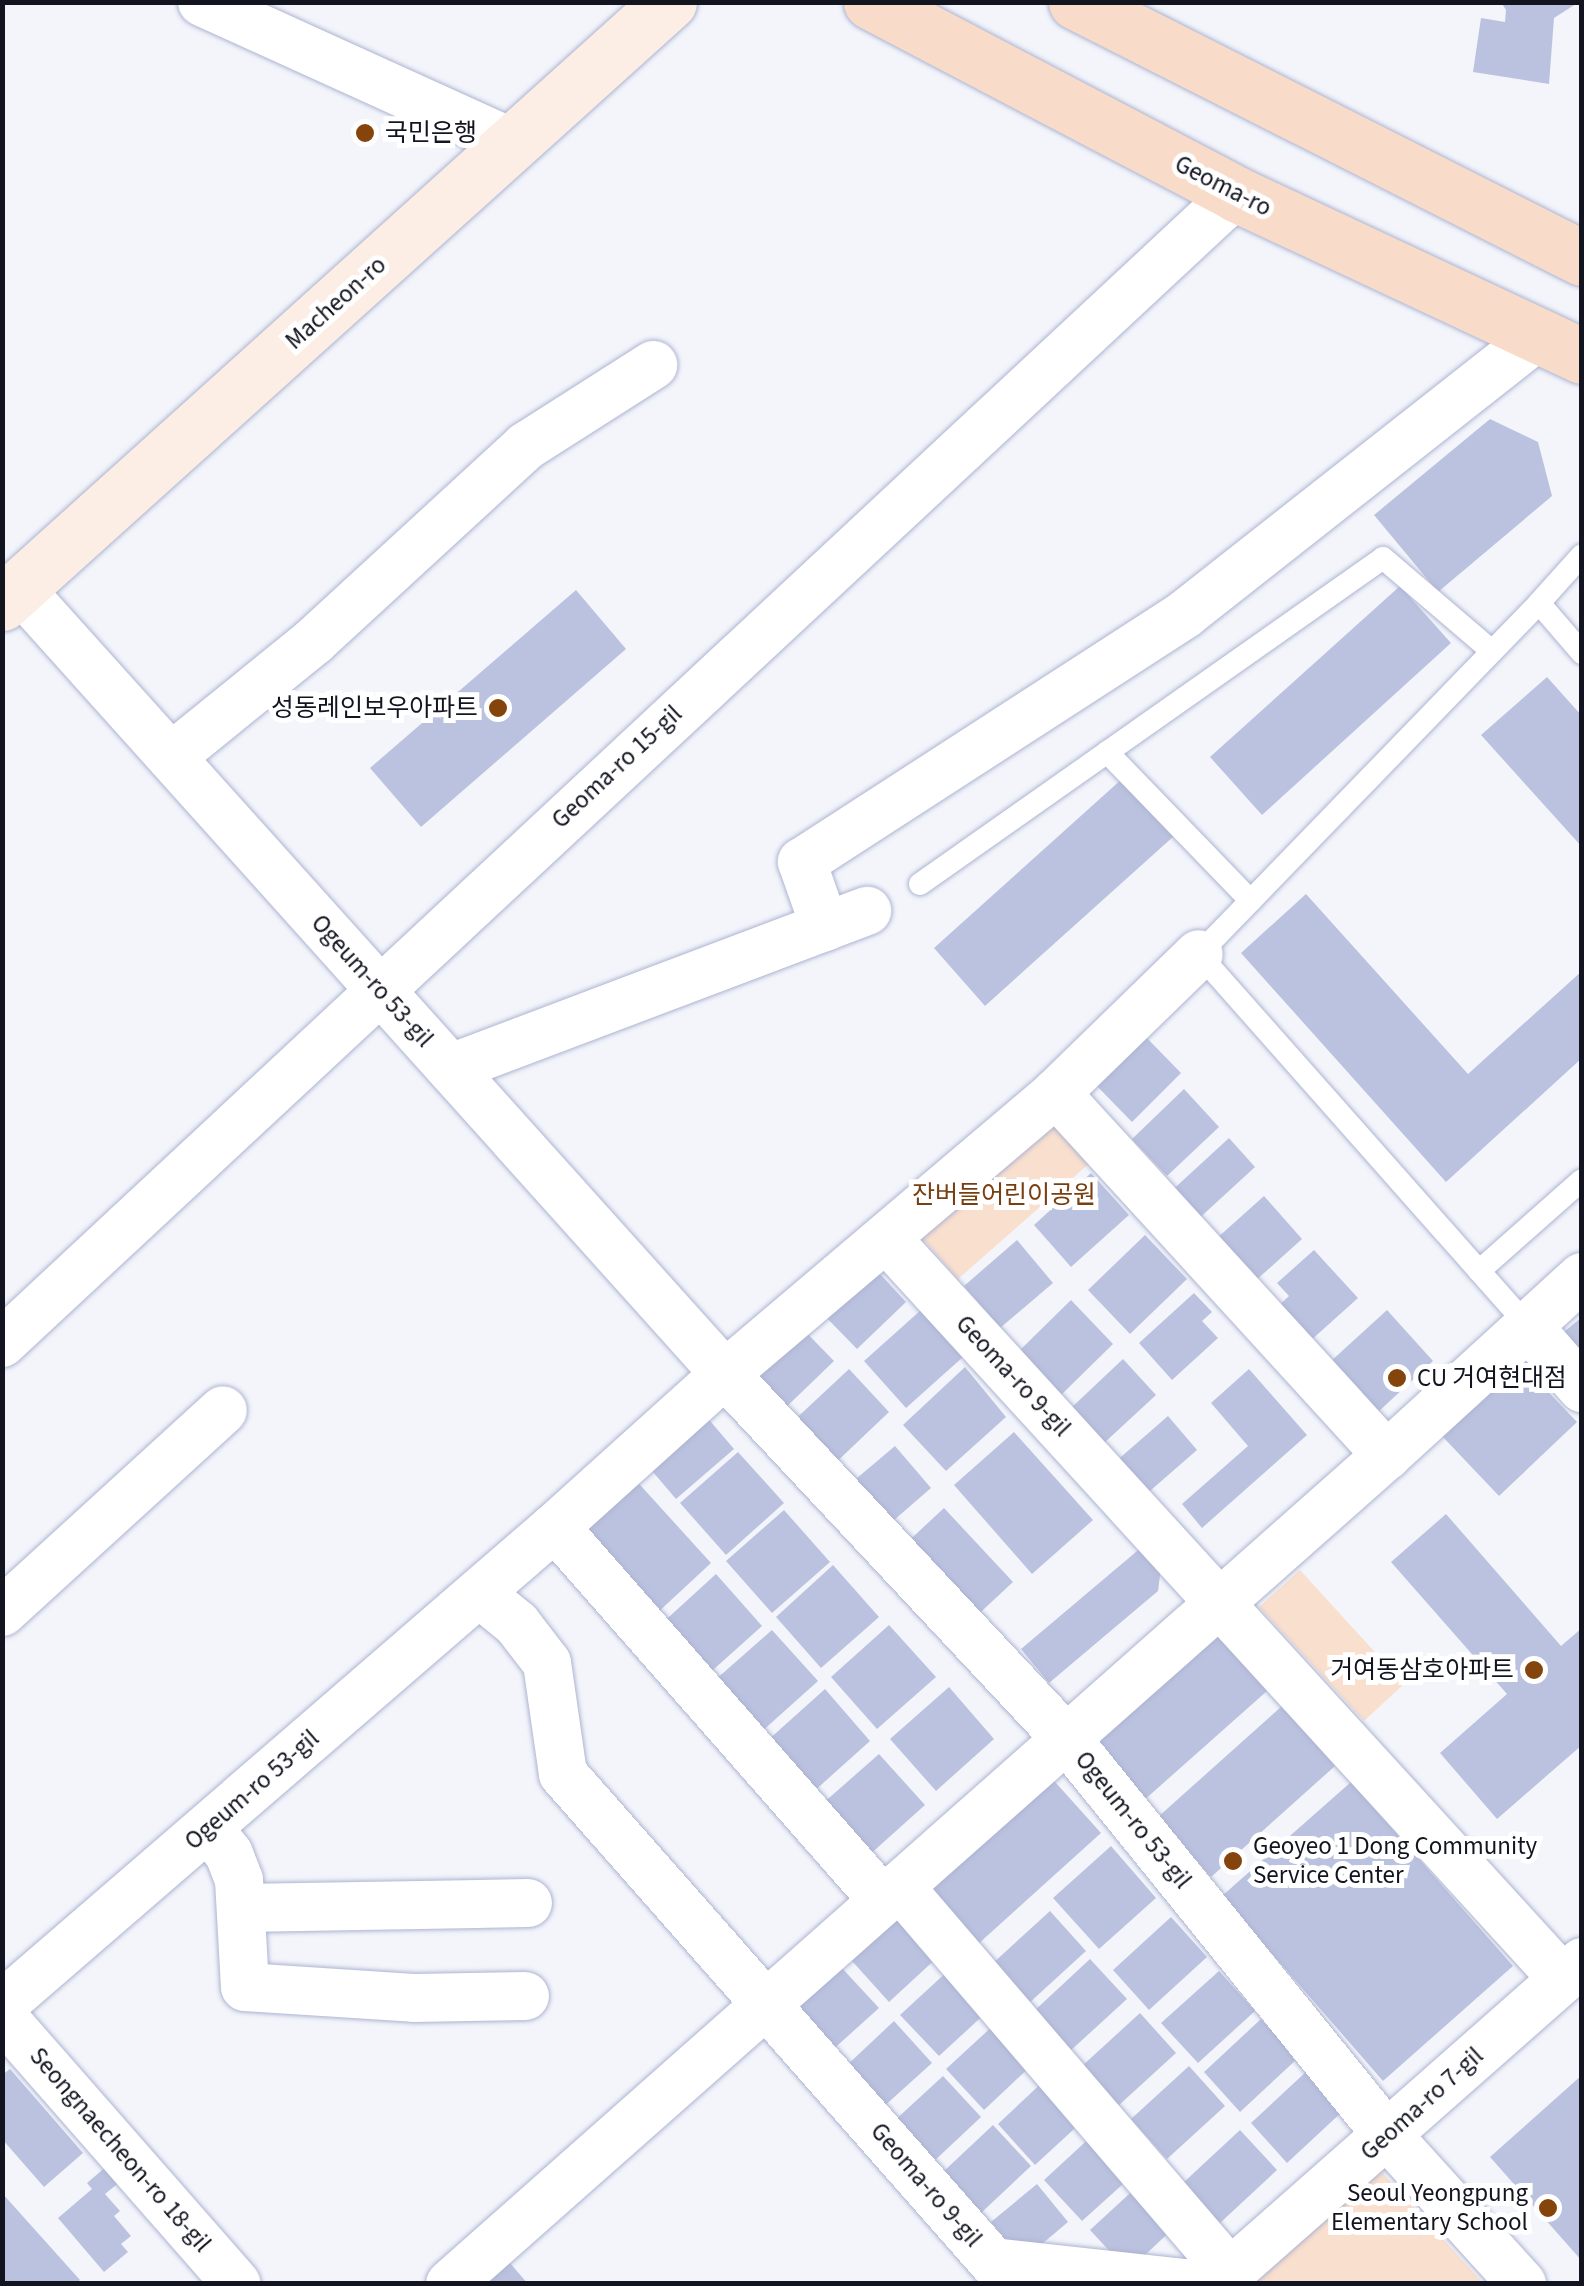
<!DOCTYPE html>
<html>
<head>
<meta charset="utf-8">
<style>
	body { margin:0 }
	#map { position:relative; width:1584px; height:2286px; overflow:hidden; background:#f3f5fb; font-family:"Source Sans 3","Noto Sans KR",sans-serif }
	div>[style] { position:absolute }
	.green>* { inset:0; background:#f9dfce }
	.building>* { inset:0; background:#bbc2df }
	.roads { filter:drop-shadow(0 0 2px #adb4d1) drop-shadow(0 0 2px #adb4d1) }
	.lane>* { height:22px; margin:-11px; padding:0 11px; transform-origin:11px; border-radius:11px; background:#fff }
	.street>* { height:48px; margin:-24px; padding:0 24px; transform-origin:24px; border-radius:24px; background:#fff }
	.secondary>* { height:55px; margin:-27.5px; padding:0 27.5px; transform-origin:27.5px; border-radius:27.5px; background:#fceee4 }
	.primary>* { height:55px; margin:-27.5px; padding:0 27.5px; transform-origin:27.5px; border-radius:27.5px; background:#f8dcc9 }
	.dots>* { width:28px; height:28px; translate:-50% -50%; box-sizing:border-box; border:5px solid #fff; border-radius:50% }
	span { translate:-50% -50%; white-space:nowrap; text-align:center; line-height:1.15; -webkit-text-stroke:10px #fff; paint-order:stroke }
	.poi-label { font-size:25px; color:#12141f }
	.left { translate:0 -50%; text-align:left }
	.right { translate:-100% -50%; text-align:right }
	.street-label { font-size:25px; color:#12141f }
	.park-label { font-size:25px; color:#784011 }
	.frame { position:absolute; inset:0; border:5px solid #12141f; pointer-events:none }
</style>
</head>
<body>
<div id="map">
	<div class="green">
		<i style="clip-path:polygon(1049px 1112px,1092px 1161px,958px 1279px,915px 1230px)"></i>
		<i style="clip-path:polygon(1300px 1570px,1404px 1684px,1364px 1721px,1259px 1607px)"></i>
		<i style="clip-path:polygon(1379px 2169px,1483px 2283px,1250px 2284px)"></i>
	</div>
	<div class="building">
		<i style="clip-path:polygon(1501px 2px,1579px 2px,1554px 18px,1549px 84px,1473px 72px,1481px 18px,1505px 22px,1506px 10px)"></i>
		<i style="clip-path:polygon(1490px 419px,1538px 442px,1552px 496px,1438px 592px,1374px 515px)"></i>
		<i style="clip-path:polygon(1400px 586px,1451px 643px,1262px 815px,1210px 757px)"></i>
		<i style="clip-path:polygon(576px 590px,626px 649px,421px 827px,370px 768px)"></i>
		<i style="clip-path:polygon(1547px 677px,1582px 716px,1582px 847px,1481px 735px)"></i>
		<i style="clip-path:polygon(1123px 778px,1174px 836px,985px 1006px,934px 948px)"></i>
		<i style="clip-path:polygon(1306px 894px,1468px 1074px,1582px 971px,1582px 1058px,1446px 1182px,1241px 953px)"></i>
		<i style="clip-path:polygon(1142px 1033px,1181px 1073px,1132px 1122px,1093px 1082px)"></i>
		<i style="clip-path:polygon(1184px 1089px,1219px 1127px,1167px 1176px,1132px 1139px)"></i>
		<i style="clip-path:polygon(1229px 1138px,1255px 1167px,1194px 1223px,1167px 1195px)"></i>
		<i style="clip-path:polygon(1091px 1173px,1129px 1215px,1071px 1267px,1034px 1225px)"></i>
		<i style="clip-path:polygon(1264px 1196px,1302px 1239px,1254px 1282px,1216px 1239px)"></i>
		<i style="clip-path:polygon(1145px 1235px,1187px 1279px,1130px 1334px,1088px 1290px)"></i>
		<i style="clip-path:polygon(1017px 1240px,1053px 1283px,1000px 1328px,964px 1286px)"></i>
		<i style="clip-path:polygon(1314px 1250px,1358px 1298px,1309px 1342px,1277px 1307px,1289px 1296px,1277px 1283px)"></i>
		<i style="clip-path:polygon(869px 1262px,906px 1302px,857px 1349px,819px 1310px)"></i>
		<i style="clip-path:polygon(1194px 1293px,1212px 1312px,1202px 1321px,1218px 1338px,1172px 1380px,1139px 1343px)"></i>
		<i style="clip-path:polygon(1071px 1300px,1113px 1344px,1059px 1397px,1017px 1353px)"></i>
		<i style="clip-path:polygon(921px 1310px,963px 1357px,906px 1408px,864px 1361px)"></i>
		<i style="clip-path:polygon(1387px 1310px,1433px 1361px,1377px 1413px,1330px 1362px)"></i>
		<i style="clip-path:polygon(1582px 1317px,1582px 1363px,1559px 1336px)"></i>
		<i style="clip-path:polygon(798px 1324px,834px 1361px,780px 1413px,744px 1375px)"></i>
		<i style="clip-path:polygon(1123px 1359px,1156px 1395px,1103px 1444px,1071px 1408px)"></i>
		<i style="clip-path:polygon(1519px 1361px,1577px 1422px,1499px 1496px,1441px 1435px)"></i>
		<i style="clip-path:polygon(965px 1367px,1006px 1417px,946px 1471px,903px 1425px)"></i>
		<i style="clip-path:polygon(849px 1369px,889px 1412px,828px 1470px,787px 1427px)"></i>
		<i style="clip-path:polygon(1249px 1369px,1307px 1435px,1202px 1528px,1182px 1504px,1248px 1446px,1211px 1403px)"></i>
		<i style="clip-path:polygon(705px 1415px,734px 1449px,676px 1499px,647px 1465px)"></i>
		<i style="clip-path:polygon(1168px 1416px,1197px 1450px,1143px 1497px,1114px 1463px)"></i>
		<i style="clip-path:polygon(1014px 1432px,1093px 1520px,1032px 1574px,954px 1485px)"></i>
		<i style="clip-path:polygon(895px 1446px,931px 1488px,886px 1527px,850px 1484px)"></i>
		<i style="clip-path:polygon(738px 1452px,784px 1503px,726px 1555px,680px 1503px)"></i>
		<i style="clip-path:polygon(632px 1476px,711px 1563px,655px 1615px,576px 1529px)"></i>
		<i style="clip-path:polygon(944px 1508px,1013px 1582px,970px 1622px,901px 1548px)"></i>
		<i style="clip-path:polygon(784px 1510px,830px 1562px,772px 1613px,726px 1561px)"></i>
		<i style="clip-path:polygon(1446px 1514px,1561px 1646px,1582px 1628px,1582px 1745px,1497px 1819px,1440px 1753px,1507px 1694px,1391px 1562px)"></i>
		<i style="clip-path:polygon(1143px 1546px,1161px 1567px,1158px 1591px,1049px 1683px,1021px 1649px)"></i>
		<i style="clip-path:polygon(833px 1565px,879px 1617px,821px 1668px,776px 1617px)"></i>
		<i style="clip-path:polygon(716px 1574px,762px 1626px,704px 1678px,659px 1626px)"></i>
		<i style="clip-path:polygon(889px 1625px,936px 1677px,877px 1729px,831px 1677px)"></i>
		<i style="clip-path:polygon(772px 1630px,818px 1681px,760px 1733px,714px 1681px)"></i>
		<i style="clip-path:polygon(1213px 1630px,1267px 1691px,1142px 1802px,1089px 1741px)"></i>
		<i style="clip-path:polygon(949px 1687px,994px 1739px,936px 1791px,890px 1739px)"></i>
		<i style="clip-path:polygon(825px 1689px,870px 1741px,812px 1793px,767px 1741px)"></i>
		<i style="clip-path:polygon(1282px 1706px,1335px 1766px,1211px 1877px,1158px 1817px)"></i>
		<i style="clip-path:polygon(879px 1754px,925px 1805px,867px 1857px,821px 1805px)"></i>
		<i style="clip-path:polygon(1047px 1773px,1101px 1833px,977px 1945px,923px 1884px)"></i>
		<i style="clip-path:polygon(1351px 1782px,1513px 1966px,1383px 2081px,1222px 1896px)"></i>
		<i style="clip-path:polygon(1111px 1846px,1156px 1898px,1099px 1949px,1053px 1898px)"></i>
		<i style="clip-path:polygon(1050px 1911px,1086px 1951px,1028px 2004px,992px 1964px)"></i>
		<i style="clip-path:polygon(902px 1914px,940px 1955px,889px 2002px,852px 1961px)"></i>
		<i style="clip-path:polygon(1171px 1917px,1207px 1957px,1149px 2010px,1113px 1970px)"></i>
		<i style="clip-path:polygon(1090px 1959px,1127px 1999px,1069px 2052px,1033px 2012px)"></i>
		<i style="clip-path:polygon(841px 1967px,879px 2008px,828px 2054px,791px 2013px)"></i>
		<i style="clip-path:polygon(951px 1968px,989px 2010px,939px 2056px,900px 2015px)"></i>
		<i style="clip-path:polygon(1219px 1971px,1255px 2011px,1198px 2063px,1161px 2023px)"></i>
		<i style="clip-path:polygon(1140px 2013px,1176px 2053px,1118px 2106px,1082px 2066px)"></i>
		<i style="clip-path:polygon(1261px 2019px,1297px 2059px,1240px 2112px,1204px 2072px)"></i>
		<i style="clip-path:polygon(894px 2021px,932px 2063px,881px 2109px,844px 2068px)"></i>
		<i style="clip-path:polygon(997px 2022px,1034px 2063px,984px 2110px,946px 2069px)"></i>
		<i style="clip-path:polygon(1189px 2066px,1225px 2106px,1167px 2159px,1131px 2119px)"></i>
		<i style="clip-path:polygon(10px 2069px,83px 2153px,44px 2187px,2px 2139px,2px 2075px)"></i>
		<i style="clip-path:polygon(1308px 2070px,1344px 2110px,1287px 2163px,1251px 2123px)"></i>
		<i style="clip-path:polygon(1582px 2075px,1582px 2261px,1490px 2157px)"></i>
		<i style="clip-path:polygon(943px 2076px,981px 2117px,931px 2164px,893px 2122px)"></i>
		<i style="clip-path:polygon(1048px 2077px,1086px 2118px,1035px 2165px,998px 2124px)"></i>
		<i style="clip-path:polygon(993px 2125px,1031px 2166px,981px 2213px,943px 2172px)"></i>
		<i style="clip-path:polygon(1240px 2130px,1277px 2170px,1220px 2223px,1183px 2183px)"></i>
		<i style="clip-path:polygon(1095px 2133px,1133px 2175px,1082px 2221px,1044px 2180px)"></i>
		<i style="clip-path:polygon(108px 2165px,121px 2181px,105px 2194px,120px 2211px,114px 2216px,131px 2236px,121px 2244px,128px 2252px,104px 2272px,58px 2218px,92px 2189px,87px 2183px)"></i>
		<i style="clip-path:polygon(1141px 2183px,1178px 2224px,1128px 2271px,1090px 2230px)"></i>
		<i style="clip-path:polygon(1037px 2184px,1068px 2222px,1023px 2260px,991px 2222px)"></i>
		<i style="clip-path:polygon(2px 2193px,80px 2280px,75px 2284px,2px 2284px)"></i>
		<i style="clip-path:polygon(510px 2263px,528px 2284px,486px 2284px)"></i>
	</div>
	<div class="roads">
		<div class="lane">
			<i style="left:1539px;top:603px;width:64px;rotate:-48.1deg"></i>
			<i style="left:1107px;top:752px;width:207px;rotate:46deg"></i>
			<i style="left:920px;top:884px;width:566px;rotate:-35.15deg"></i>
			<i style="left:1383px;top:558px;width:143px;rotate:40.5deg"></i>
			<i style="left:1479px;top:1271px;width:137px;rotate:-41.5deg"></i>
			<i style="left:1527px;top:1325px;width:495px;rotate:-131.5deg"></i>
			<i style="left:1199px;top:954px;width:489px;rotate:-45.9deg"></i>
			<i style="left:1539px;top:603px;width:66px;rotate:49.3deg"></i>
		</div>
		<div class="street">
			<i style="left:202px;top:2px;width:341px;rotate:24.4deg"></i>
			<i style="left:19px;top:588px;width:1057px;rotate:48.07deg"></i>
			<i style="left:725px;top:1374px;width:499px;rotate:46.9deg"></i>
			<i style="left:1066px;top:1738px;width:511px;rotate:51.04deg"></i>
			<i style="left:1387px;top:2135px;width:201px;rotate:47.8deg"></i>
			<i style="left:171px;top:757px;width:184px;rotate:-39deg"></i>
			<i style="left:314px;top:641px;width:288px;rotate:-42.6deg"></i>
			<i style="left:526px;top:446px;width:151px;rotate:-32.5deg"></i>
			<i style="left:825px;top:927px;width:69px;rotate:-109.5deg"></i>
			<i style="left:802px;top:862px;width:456px;rotate:-32.9deg"></i>
			<i style="left:1185px;top:614px;width:449px;rotate:-38.2deg"></i>
			<i style="left:451px;top:1068px;width:445px;rotate:-20.7deg"></i>
			<i style="left:1056px;top:1093px;width:491px;rotate:47.6deg"></i>
			<i style="left:887px;top:1239px;width:1002px;rotate:47.59deg"></i>
			<i style="left:1527px;top:1325px;width:84px;rotate:48.9deg"></i>
			<i style="left:2px;top:1343px;width:1686px;rotate:-42.96deg"></i>
			<i style="left:555px;top:1527px;width:497px;rotate:48.7deg"></i>
			<i style="left:479px;top:1593px;width:49px;rotate:39.2deg"></i>
			<i style="left:517px;top:1624px;width:49px;rotate:52.4deg"></i>
			<i style="left:547px;top:1663px;width:112px;rotate:81.8deg"></i>
			<i style="left:563px;top:1774px;width:650px;rotate:48.62deg"></i>
			<i style="left:993px;top:2262px;width:200px;rotate:6.3deg"></i>
			<i style="left:2px;top:1612px;width:299px;rotate:-42.4deg"></i>
			<i style="left:208px;top:1828px;width:33px;rotate:51deg"></i>
			<i style="left:229px;top:1854px;width:28px;rotate:69deg"></i>
			<i style="left:239px;top:1880px;width:107px;rotate:86.8deg"></i>
			<i style="left:245px;top:1987px;width:169px;rotate:3.7deg"></i>
			<i style="left:414px;top:1998px;width:111px;rotate:-1deg"></i>
			<i style="left:899px;top:1886px;width:508px;rotate:49.39deg"></i>
			<i style="left:242px;top:1908px;width:286px;rotate:-1deg"></i>
			<i style="left:2px;top:2005px;width:731px;rotate:-40.84deg"></i>
			<i style="left:555px;top:1527px;width:229px;rotate:-42deg"></i>
			<i style="left:725px;top:1374px;width:434px;rotate:-40.3deg"></i>
			<i style="left:1056px;top:1093px;width:199px;rotate:-44.2deg"></i>
			<i style="left:2px;top:2016px;width:356px;rotate:48.8deg"></i>
			<i style="left:450px;top:2284px;width:1251px;rotate:-41.5deg"></i>
			<i style="left:1387px;top:1455px;width:264px;rotate:-42.4deg"></i>
			<i style="left:1217px;top:2284px;width:487px;rotate:-41.4deg"></i>
		</div>
		<div class="secondary">
			<i style="left:2px;top:603px;width:898px;rotate:-42.02deg"></i>
		</div>
		<div class="primary">
			<i style="left:871px;top:2px;width:412px;rotate:27.7deg"></i>
			<i style="left:1236px;top:194px;width:382px;rotate:25.1deg"></i>
			<i style="left:1076px;top:2px;width:567px;rotate:26.84deg"></i>
		</div>
	</div>
	<div class="dots">
		<i style="left:365px;top:133px;background:#84440b"></i>
		<i style="left:498px;top:708px;background:#84440b"></i>
		<i style="left:1397px;top:1378px;background:#84440b"></i>
		<i style="left:1534px;top:1670px;background:#84440b"></i>
		<i style="left:1233px;top:1861px;background:#84440b"></i>
		<i style="left:1548px;top:2208px;background:#84440b"></i>
	</div>
	<div class="poi-label">
		<span class="left" style="left:385px;top:133px">국민은행</span>
		<span class="right" style="left:478px;top:708px">성동레인보우아파트</span>
		<span class="left" style="left:1417px;top:1378px">CU 거여현대점</span>
		<span class="right" style="left:1514px;top:1670px">거여동삼호아파트</span>
		<span class="left" style="left:1253px;top:1861px">Geoyeo 1 Dong Community<br>Service Center</span>
		<span class="right" style="left:1528px;top:2208px">Seoul Yeongpung<br>Elementary School</span>
	</div>
	<div class="street-label">
		<span style="left:1223px;top:186px;rotate:27deg">Geoma-ro</span>
		<span style="left:336px;top:303px;rotate:-42deg">Macheon-ro</span>
		<span style="left:617px;top:767px;rotate:-43deg">Geoma-ro 15-gil</span>
		<span style="left:372px;top:981px;rotate:48deg">Ogeum-ro 53-gil</span>
		<span style="left:1013px;top:1376px;rotate:47deg">Geoma-ro 9-gil</span>
		<span style="left:252px;top:1790px;rotate:-41deg">Ogeum-ro 53-gil</span>
		<span style="left:1133px;top:1820px;rotate:51deg">Ogeum-ro 53-gil</span>
		<span style="left:1422px;top:2104px;rotate:-42deg">Geoma-ro 7-gil</span>
		<span style="left:120px;top:2150px;rotate:49deg">Seongnaecheon-ro 18-gil</span>
		<span style="left:926px;top:2185px;rotate:49deg">Geoma-ro 9-gil</span>
	</div>
	<div class="park-label">
		<span style="left:1004px;top:1195px">잔버들어린이공원</span>
	</div>
	<div class="frame"></div>
</div>
</body>
</html>
